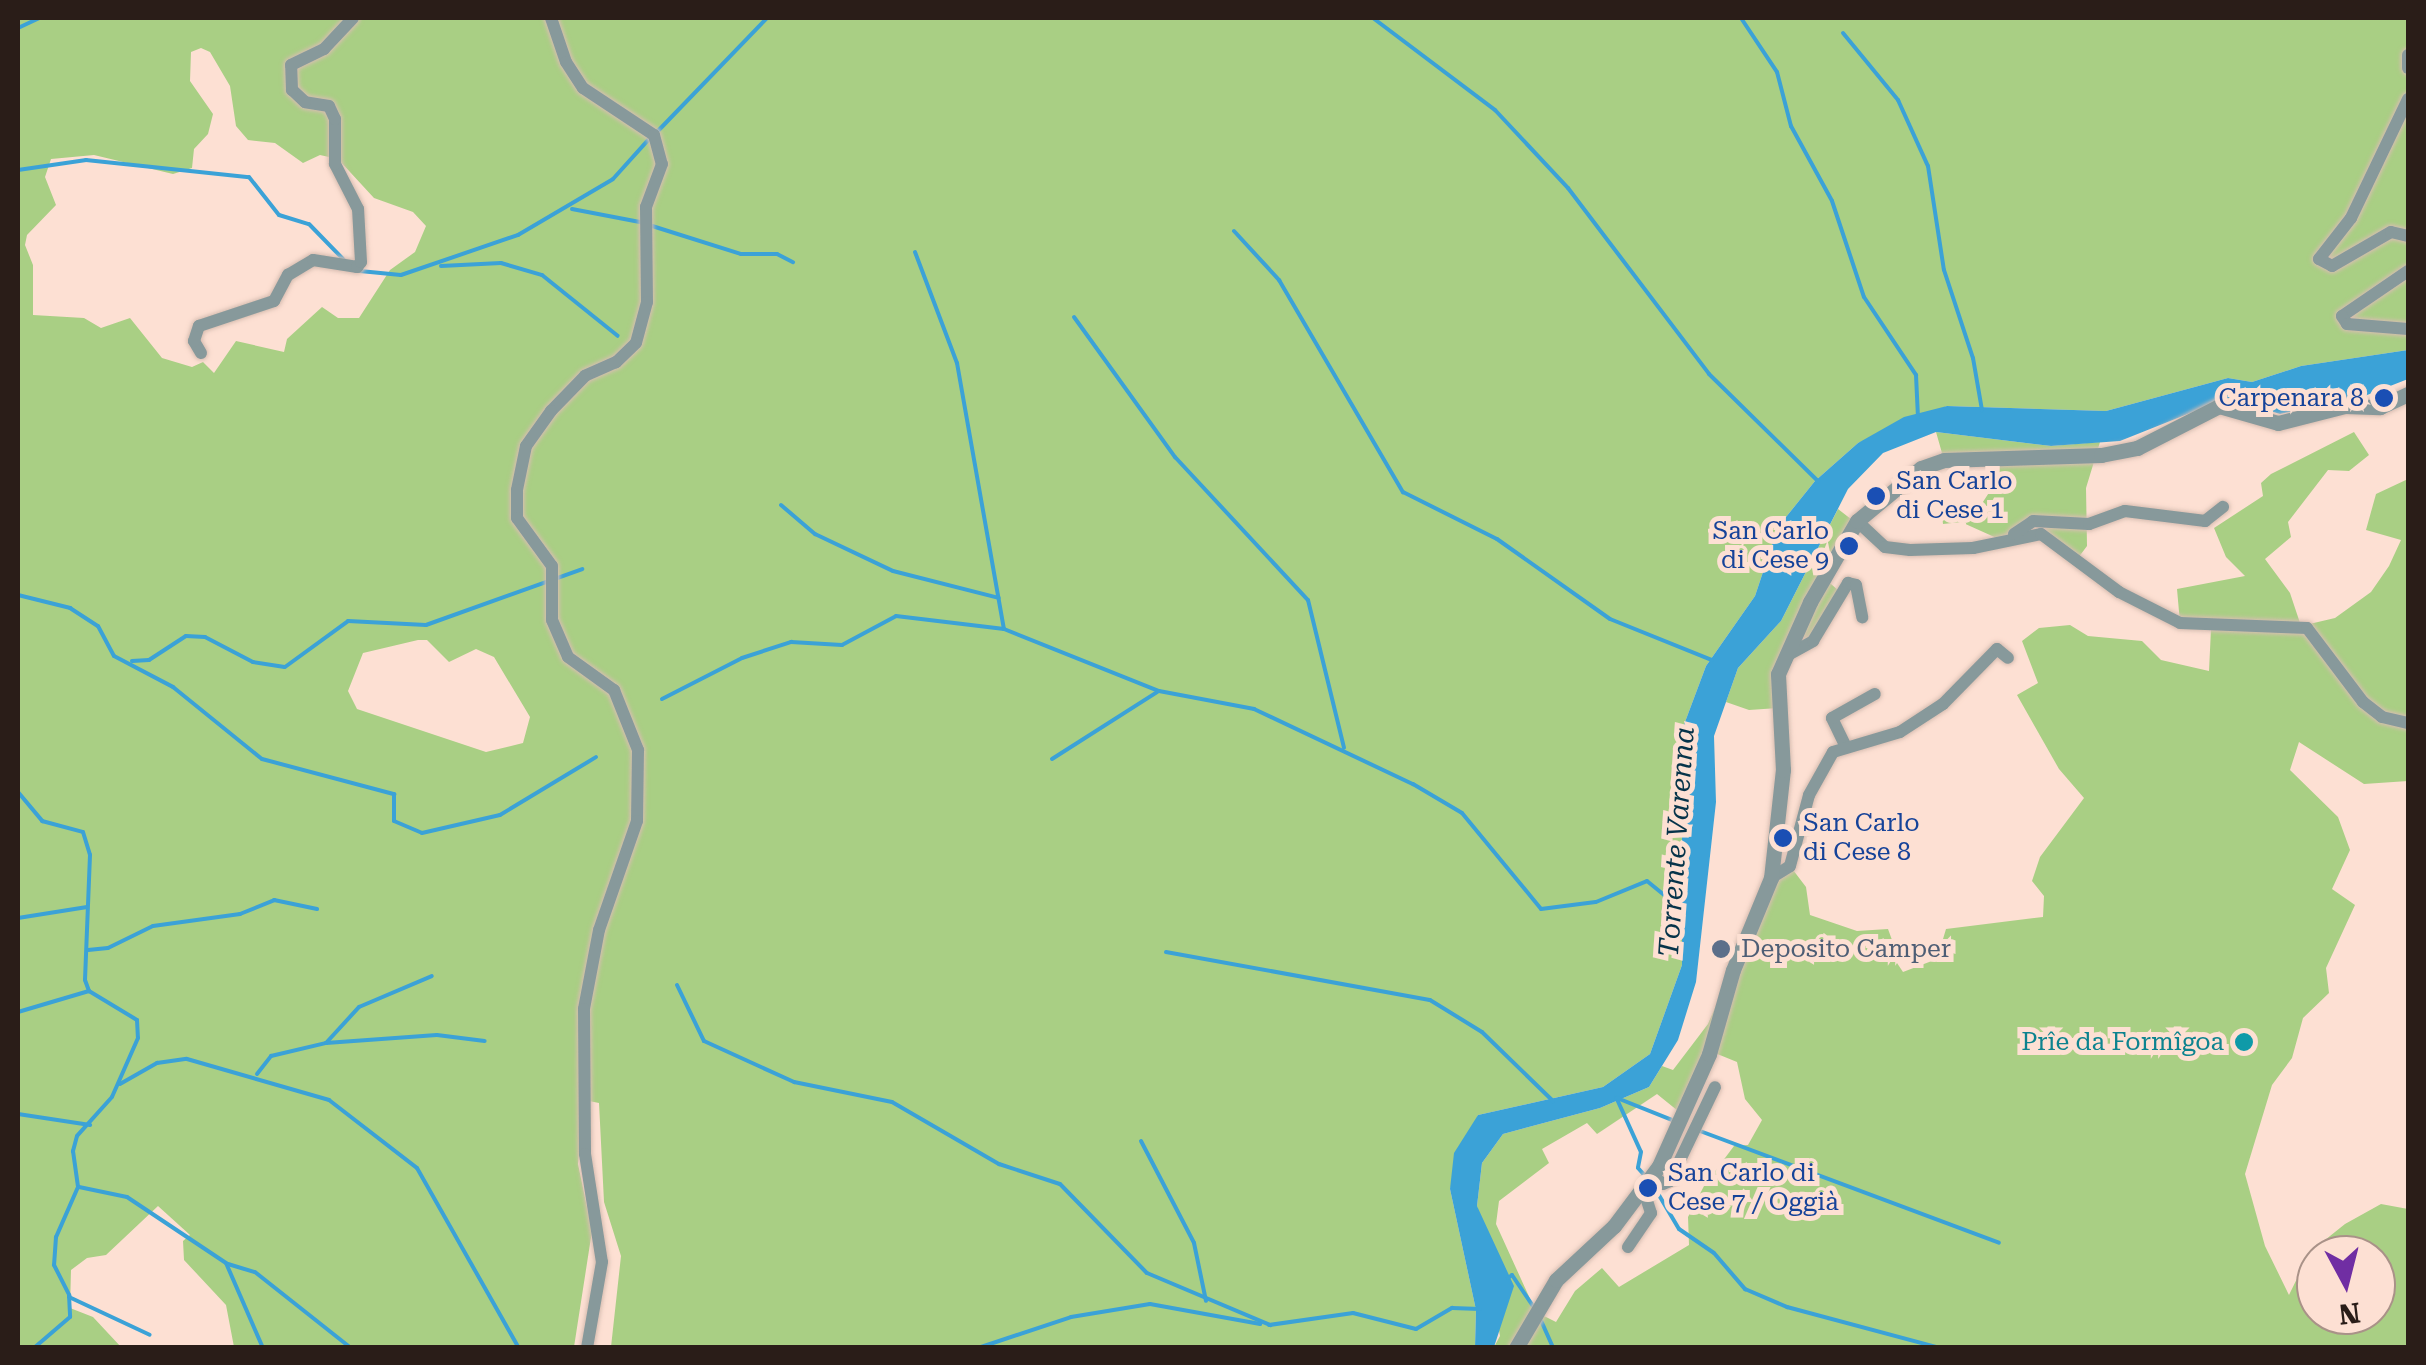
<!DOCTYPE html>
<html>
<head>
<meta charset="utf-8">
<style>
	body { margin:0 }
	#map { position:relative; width:2426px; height:1365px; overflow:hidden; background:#fde0d3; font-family:"Roboto Serif",serif }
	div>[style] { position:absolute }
	.green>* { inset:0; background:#a9cf84 }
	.water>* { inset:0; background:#3ba2d7 }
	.stream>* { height:4px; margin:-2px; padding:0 2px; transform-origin:2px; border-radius:2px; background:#3ba2d7 }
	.roads { filter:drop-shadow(0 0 2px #d7bdb1) drop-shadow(0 0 2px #d7bdb1) }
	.minor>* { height:12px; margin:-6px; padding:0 6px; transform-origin:6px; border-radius:6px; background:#87999b }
	.tertiary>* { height:15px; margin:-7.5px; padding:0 7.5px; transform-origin:7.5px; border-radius:7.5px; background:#87999b }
	.dots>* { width:28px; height:28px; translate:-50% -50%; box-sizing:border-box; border:5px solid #fde0d3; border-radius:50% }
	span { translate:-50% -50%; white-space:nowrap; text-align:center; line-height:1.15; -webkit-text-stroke:10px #fde0d3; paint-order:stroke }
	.transit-label { font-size:25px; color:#164399 }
	.right { translate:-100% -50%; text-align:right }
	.left { translate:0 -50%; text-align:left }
	.service-label { font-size:25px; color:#4e5e75 }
	.culture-label { font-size:25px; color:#0d838f }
	.water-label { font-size:28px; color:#063349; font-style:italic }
	.frame { position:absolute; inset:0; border:20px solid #2a1d18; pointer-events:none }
	.north { position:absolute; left:2296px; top:1235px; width:100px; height:100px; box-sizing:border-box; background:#fde0d3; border:2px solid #a99288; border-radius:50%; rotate:173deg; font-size:28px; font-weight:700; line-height:40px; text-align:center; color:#2a1d18 }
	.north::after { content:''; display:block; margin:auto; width:35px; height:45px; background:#702ea3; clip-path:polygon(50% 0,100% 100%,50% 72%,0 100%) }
</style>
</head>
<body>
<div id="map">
	<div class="green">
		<i style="clip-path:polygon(evenodd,18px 18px,2408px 18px,2408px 350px,2301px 366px,2252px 382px,2228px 378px,2106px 411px,1947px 406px,1858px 443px,1815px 481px,1778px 527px,1755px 596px,1706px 666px,1682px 730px,1682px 965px,1650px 1054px,1603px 1087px,1478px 1115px,1450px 1189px,1476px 1310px,1475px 1347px,611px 1347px,621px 1256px,604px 1202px,599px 1103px,584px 1100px,578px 1164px,592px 1231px,574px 1347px,234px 1347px,226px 1305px,184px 1260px,183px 1241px,190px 1235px,158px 1206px,106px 1255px,87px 1258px,71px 1270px,70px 1308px,93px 1317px,121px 1347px,18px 1347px,18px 18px,201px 48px,210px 52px,230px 86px,236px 126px,248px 140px,275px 143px,303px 163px,320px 155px,338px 159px,374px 198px,413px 212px,426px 226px,415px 252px,390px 270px,359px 318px,338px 318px,322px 307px,287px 339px,284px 352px,236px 341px,214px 373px,203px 362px,192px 367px,162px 358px,130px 318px,101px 328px,84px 318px,33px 315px,33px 265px,25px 245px,27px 235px,56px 205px,45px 177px,51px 159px,94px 155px,173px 174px,192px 168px,194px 149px,208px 134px,213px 114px,190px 81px,191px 52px,201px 48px,18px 18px,418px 640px,427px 640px,449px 662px,476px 649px,494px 657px,530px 717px,523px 743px,486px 752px,357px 709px,348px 691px,363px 653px,418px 640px)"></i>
		<i style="clip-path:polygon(1936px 432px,2051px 446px,2100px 442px,2086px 488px,2087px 546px,2078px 558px,2041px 534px,2001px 540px,1961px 522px,1943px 524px,1942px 515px,1979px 508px,1992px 488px,1988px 459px,1944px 460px)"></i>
		<i style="clip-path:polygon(evenodd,2354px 432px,2369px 455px,2349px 471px,2328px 470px,2288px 522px,2291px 537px,2265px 559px,2290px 593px,2301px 626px,2335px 618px,2371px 592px,2389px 566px,2401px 540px,2366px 530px,2376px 494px,2408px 479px,2408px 781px,2364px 784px,2299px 742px,2290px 770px,2338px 817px,2350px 850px,2332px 889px,2355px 905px,2326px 968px,2329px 993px,2303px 1018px,2292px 1058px,2272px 1085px,2245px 1174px,2265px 1246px,2289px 1295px,2310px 1252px,2345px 1224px,2381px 1204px,2408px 1209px,2408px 1347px,1494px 1347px,1500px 1336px,1477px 1206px,1482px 1163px,1503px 1134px,1600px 1108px,1649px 1087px,1662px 1066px,1673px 1070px,1708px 1024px,1771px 878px,1790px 866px,1806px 887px,1810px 915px,1857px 931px,1888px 929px,1892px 940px,1881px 956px,1895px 960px,1903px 972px,1937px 959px,1946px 929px,2043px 917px,2044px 896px,2032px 881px,2040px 857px,2084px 798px,2059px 769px,2017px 695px,2038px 683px,2022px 641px,2039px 628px,2070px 625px,2088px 636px,2142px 641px,2161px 660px,2209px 671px,2211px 629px,2180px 623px,2177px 589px,2245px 576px,2226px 557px,2214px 528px,2263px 496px,2261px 483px,2271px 474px,2354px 432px,1710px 1051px,1737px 1062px,1745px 1099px,1762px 1120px,1748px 1145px,1734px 1146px,1704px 1186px,1688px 1217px,1689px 1245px,1619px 1287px,1602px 1268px,1575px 1291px,1556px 1322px,1536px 1312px,1496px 1224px,1499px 1201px,1549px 1163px,1542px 1149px,1587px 1123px,1597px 1134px,1657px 1094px,1683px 1115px,1710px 1051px,2354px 432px,2316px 1255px,2376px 1255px,2376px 1315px,2316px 1315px,2316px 1255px)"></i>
		<i style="clip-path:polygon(1838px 509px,1856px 523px,1823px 577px,1839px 591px,1813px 641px,1788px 655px,1778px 708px,1749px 710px,1726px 702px,1738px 668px,1781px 621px)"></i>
	</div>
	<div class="water">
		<i style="clip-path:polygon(2408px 350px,2408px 379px,2362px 397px,2280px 414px,2228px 398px,2120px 441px,2051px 446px,1936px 432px,1883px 453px,1848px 489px,1781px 621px,1738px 668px,1714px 736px,1716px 802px,1696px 982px,1678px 1040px,1649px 1087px,1600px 1108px,1503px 1134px,1482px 1163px,1477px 1206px,1514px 1286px,1494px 1347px,1475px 1347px,1476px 1310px,1450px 1189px,1454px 1153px,1478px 1115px,1603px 1087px,1650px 1054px,1682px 965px,1682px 730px,1706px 666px,1755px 596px,1778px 527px,1815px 481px,1858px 443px,1904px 417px,1947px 406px,2106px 411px,2228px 378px,2252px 382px,2301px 366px)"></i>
	</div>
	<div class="stream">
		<i style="left:239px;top:18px;width:43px"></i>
		<i style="left:1373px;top:18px;width:153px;rotate:37deg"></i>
		<i style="left:1495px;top:110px;width:107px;rotate:46.9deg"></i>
		<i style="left:1568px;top:188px;width:233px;rotate:52.8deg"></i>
		<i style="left:1709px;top:374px;width:153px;rotate:44.5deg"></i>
		<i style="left:1741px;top:18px;width:65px;rotate:56.3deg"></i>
		<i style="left:1777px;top:72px;width:56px;rotate:75.5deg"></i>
		<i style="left:1791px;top:126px;width:85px;rotate:61.3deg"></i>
		<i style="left:1832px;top:201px;width:101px;rotate:71.6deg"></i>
		<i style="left:1864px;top:297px;width:94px;rotate:56.3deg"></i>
		<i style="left:1916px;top:375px;width:43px;rotate:87.3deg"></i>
		<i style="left:18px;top:28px;width:23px;rotate:-25deg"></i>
		<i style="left:1843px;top:33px;width:87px;rotate:50.6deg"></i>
		<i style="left:1898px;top:100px;width:72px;rotate:65.6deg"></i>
		<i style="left:1928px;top:166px;width:105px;rotate:81.3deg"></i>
		<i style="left:1944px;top:270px;width:93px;rotate:71.8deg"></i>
		<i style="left:1973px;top:358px;width:53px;rotate:80.2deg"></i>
		<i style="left:656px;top:133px;width:160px;rotate:-46deg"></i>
		<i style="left:18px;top:170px;width:69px;rotate:-8.4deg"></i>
		<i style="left:86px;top:160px;width:164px;rotate:6deg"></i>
		<i style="left:249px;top:177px;width:48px;rotate:51.7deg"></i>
		<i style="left:279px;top:215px;width:31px;rotate:17deg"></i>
		<i style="left:309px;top:224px;width:50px;rotate:45.8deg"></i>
		<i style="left:572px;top:209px;width:69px;rotate:10.8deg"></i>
		<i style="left:649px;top:225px;width:96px;rotate:17.5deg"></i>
		<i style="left:741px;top:254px;width:36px"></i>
		<i style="left:777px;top:254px;width:18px;rotate:27deg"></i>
		<i style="left:1234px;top:231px;width:67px;rotate:47.4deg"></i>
		<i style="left:1279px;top:280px;width:246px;rotate:59.7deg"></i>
		<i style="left:1403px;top:492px;width:105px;rotate:26.6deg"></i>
		<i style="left:1497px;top:539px;width:138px;rotate:35.3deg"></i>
		<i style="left:1610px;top:619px;width:110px;rotate:21.9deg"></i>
		<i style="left:915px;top:252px;width:119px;rotate:69.3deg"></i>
		<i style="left:957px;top:363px;width:270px;rotate:80deg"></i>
		<i style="left:441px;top:266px;width:60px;rotate:-2.9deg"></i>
		<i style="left:501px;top:263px;width:43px;rotate:16.3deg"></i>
		<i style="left:542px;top:275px;width:97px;rotate:38.8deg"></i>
		<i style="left:360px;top:271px;width:41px;rotate:5.6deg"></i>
		<i style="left:401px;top:275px;width:124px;rotate:-18.9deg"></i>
		<i style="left:518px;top:235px;width:110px;rotate:-30.5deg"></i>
		<i style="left:613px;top:179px;width:54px;rotate:-48deg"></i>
		<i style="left:1074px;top:317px;width:173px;rotate:54.2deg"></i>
		<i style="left:1175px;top:457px;width:195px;rotate:47.1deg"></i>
		<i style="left:1308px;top:600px;width:152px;rotate:76.3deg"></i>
		<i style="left:781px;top:505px;width:45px;rotate:40.5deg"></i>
		<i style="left:815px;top:534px;width:86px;rotate:25.4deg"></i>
		<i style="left:893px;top:571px;width:109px;rotate:14.3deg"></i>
		<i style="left:18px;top:595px;width:54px;rotate:14deg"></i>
		<i style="left:70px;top:608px;width:33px;rotate:33deg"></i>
		<i style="left:98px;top:626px;width:34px;rotate:62deg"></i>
		<i style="left:114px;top:656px;width:67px;rotate:27.7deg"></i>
		<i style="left:173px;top:687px;width:114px;rotate:39deg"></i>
		<i style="left:262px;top:759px;width:137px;rotate:14.9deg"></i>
		<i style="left:394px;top:794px;width:27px;rotate:90deg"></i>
		<i style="left:394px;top:821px;width:30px;rotate:23deg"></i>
		<i style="left:422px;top:833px;width:80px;rotate:-13deg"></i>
		<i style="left:500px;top:815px;width:112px;rotate:-31.1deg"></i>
		<i style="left:132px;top:661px;width:17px;rotate:-3deg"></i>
		<i style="left:149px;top:660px;width:44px;rotate:-33deg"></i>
		<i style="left:186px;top:636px;width:19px;rotate:3deg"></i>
		<i style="left:205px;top:637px;width:54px;rotate:27.5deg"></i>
		<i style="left:253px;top:662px;width:32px;rotate:9deg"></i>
		<i style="left:285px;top:667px;width:78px;rotate:-36.1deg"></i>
		<i style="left:348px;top:621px;width:78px;rotate:2.9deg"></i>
		<i style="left:426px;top:625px;width:166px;rotate:-19.7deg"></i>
		<i style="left:662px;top:699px;width:90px;rotate:-27.1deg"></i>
		<i style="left:742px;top:658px;width:52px;rotate:-18.1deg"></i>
		<i style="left:791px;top:642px;width:51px;rotate:3.4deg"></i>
		<i style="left:842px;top:645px;width:61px;rotate:-28.2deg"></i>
		<i style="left:896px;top:616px;width:109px;rotate:6.9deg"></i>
		<i style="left:1004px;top:629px;width:167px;rotate:21.8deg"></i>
		<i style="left:1159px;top:691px;width:97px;rotate:10.7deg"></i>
		<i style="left:1254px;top:709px;width:176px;rotate:25.3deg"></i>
		<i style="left:1413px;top:784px;width:57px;rotate:30.6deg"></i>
		<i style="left:1462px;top:813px;width:124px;rotate:50.5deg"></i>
		<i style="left:1541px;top:909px;width:55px;rotate:-7.3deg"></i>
		<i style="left:1596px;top:902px;width:55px;rotate:-22.4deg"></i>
		<i style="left:1647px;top:881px;width:49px;rotate:39.2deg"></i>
		<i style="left:1052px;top:759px;width:125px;rotate:-32.5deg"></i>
		<i style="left:18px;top:792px;width:38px;rotate:50deg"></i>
		<i style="left:42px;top:821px;width:42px;rotate:15deg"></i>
		<i style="left:83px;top:832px;width:24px;rotate:73deg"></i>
		<i style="left:90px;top:855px;width:125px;rotate:92.3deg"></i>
		<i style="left:85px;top:980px;width:12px;rotate:70deg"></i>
		<i style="left:89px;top:991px;width:56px;rotate:31.1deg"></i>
		<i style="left:137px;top:1020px;width:18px;rotate:87deg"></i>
		<i style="left:138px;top:1038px;width:64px;rotate:113.8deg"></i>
		<i style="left:112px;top:1097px;width:52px;rotate:131.9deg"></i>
		<i style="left:77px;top:1136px;width:16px;rotate:105deg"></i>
		<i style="left:73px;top:1151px;width:36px;rotate:82deg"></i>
		<i style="left:78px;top:1187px;width:55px;rotate:113.7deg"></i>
		<i style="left:56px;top:1237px;width:28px;rotate:94deg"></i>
		<i style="left:54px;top:1265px;width:34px;rotate:63deg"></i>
		<i style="left:69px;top:1295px;width:22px;rotate:87deg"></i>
		<i style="left:70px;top:1317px;width:48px;rotate:139.3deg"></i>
		<i style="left:18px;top:918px;width:70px;rotate:-9.1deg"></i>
		<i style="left:88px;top:950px;width:20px;rotate:-6deg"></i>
		<i style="left:108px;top:948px;width:50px;rotate:-26.1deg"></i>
		<i style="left:153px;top:926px;width:88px;rotate:-7.9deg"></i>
		<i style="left:240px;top:914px;width:37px;rotate:-22deg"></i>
		<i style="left:274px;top:900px;width:44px;rotate:11.8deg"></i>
		<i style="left:1166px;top:952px;width:268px;rotate:10.3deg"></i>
		<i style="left:1430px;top:1000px;width:61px;rotate:31.6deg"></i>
		<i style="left:1482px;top:1032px;width:99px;rotate:44.2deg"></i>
		<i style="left:677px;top:985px;width:62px;rotate:64.3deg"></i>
		<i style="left:704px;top:1041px;width:99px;rotate:24.5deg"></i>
		<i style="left:794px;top:1082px;width:100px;rotate:11.5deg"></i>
		<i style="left:892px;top:1102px;width:124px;rotate:30.1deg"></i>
		<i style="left:999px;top:1164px;width:64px;rotate:18.2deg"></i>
		<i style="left:1060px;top:1184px;width:124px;rotate:45.7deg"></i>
		<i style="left:1147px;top:1273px;width:134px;rotate:22.9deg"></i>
		<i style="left:18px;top:1012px;width:74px;rotate:-16.5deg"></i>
		<i style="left:326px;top:1043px;width:49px;rotate:-47.5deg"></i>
		<i style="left:359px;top:1007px;width:79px;rotate:-23deg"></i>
		<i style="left:257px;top:1074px;width:23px;rotate:-52deg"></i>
		<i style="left:271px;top:1056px;width:57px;rotate:-13.3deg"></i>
		<i style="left:326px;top:1043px;width:111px;rotate:-4.1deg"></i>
		<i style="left:437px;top:1035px;width:48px;rotate:7.1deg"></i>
		<i style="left:120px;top:1084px;width:43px;rotate:-29.6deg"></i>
		<i style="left:157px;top:1063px;width:30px;rotate:-8deg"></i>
		<i style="left:187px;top:1059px;width:148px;rotate:16.1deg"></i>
		<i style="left:329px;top:1100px;width:111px;rotate:37.7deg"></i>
		<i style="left:417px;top:1168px;width:207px;rotate:60.5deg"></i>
		<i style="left:1616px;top:1097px;width:60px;rotate:65.6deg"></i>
		<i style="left:1641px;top:1152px;width:16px;rotate:101deg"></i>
		<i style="left:1638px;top:1168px;width:13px;rotate:48deg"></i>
		<i style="left:1617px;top:1098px;width:59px;rotate:21.8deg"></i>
		<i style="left:18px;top:1114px;width:73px;rotate:8.7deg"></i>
		<i style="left:1700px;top:1131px;width:319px;rotate:20.5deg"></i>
		<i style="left:1141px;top:1141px;width:115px;rotate:62.5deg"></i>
		<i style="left:1194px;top:1243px;width:59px;rotate:78.3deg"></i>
		<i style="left:1653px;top:1185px;width:51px;rotate:59.4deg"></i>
		<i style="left:1679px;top:1229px;width:42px;rotate:34.4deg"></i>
		<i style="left:1714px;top:1253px;width:48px;rotate:49.3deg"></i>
		<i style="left:1745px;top:1289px;width:46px;rotate:23.2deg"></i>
		<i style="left:1787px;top:1307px;width:158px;rotate:15deg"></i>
		<i style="left:79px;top:1187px;width:49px;rotate:11.8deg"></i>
		<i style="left:127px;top:1197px;width:119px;rotate:33.7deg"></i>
		<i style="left:226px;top:1263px;width:93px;rotate:66.5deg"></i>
		<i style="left:228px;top:1264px;width:28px;rotate:17deg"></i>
		<i style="left:255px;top:1272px;width:122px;rotate:38.4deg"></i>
		<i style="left:1508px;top:1278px;width:5px;rotate:-37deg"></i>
		<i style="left:1512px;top:1275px;width:40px;rotate:56deg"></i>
		<i style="left:69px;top:1297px;width:89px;rotate:25.1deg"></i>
		<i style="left:1539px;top:1316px;width:35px;rotate:66deg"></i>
		<i style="left:1269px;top:1325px;width:85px;rotate:-8.1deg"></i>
		<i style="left:1353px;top:1313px;width:65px;rotate:14.3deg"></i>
		<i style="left:1416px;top:1329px;width:42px;rotate:-30.3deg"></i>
		<i style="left:1452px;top:1308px;width:28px;rotate:2deg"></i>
		<i style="left:978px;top:1348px;width:98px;rotate:-18.4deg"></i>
		<i style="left:1071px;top:1317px;width:80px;rotate:-9.3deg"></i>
		<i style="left:1150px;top:1304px;width:112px;rotate:10.3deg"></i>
	</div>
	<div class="roads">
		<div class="minor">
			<i style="left:551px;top:18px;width:46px;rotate:71.2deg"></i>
			<i style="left:566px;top:62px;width:31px;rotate:57deg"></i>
			<i style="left:583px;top:88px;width:85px;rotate:33.5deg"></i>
			<i style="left:654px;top:135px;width:30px;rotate:75deg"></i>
			<i style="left:662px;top:164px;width:46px;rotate:110.4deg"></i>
			<i style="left:646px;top:207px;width:95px;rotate:89.4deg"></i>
			<i style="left:647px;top:302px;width:42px;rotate:105deg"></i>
			<i style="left:636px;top:343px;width:28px;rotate:136deg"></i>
			<i style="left:616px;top:362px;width:34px;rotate:156deg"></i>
			<i style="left:585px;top:376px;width:49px;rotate:134.2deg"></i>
			<i style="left:551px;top:411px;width:43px;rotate:125.5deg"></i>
			<i style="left:526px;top:446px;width:45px;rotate:101.6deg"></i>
			<i style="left:517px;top:490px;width:28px;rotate:90deg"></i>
			<i style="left:517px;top:518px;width:59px;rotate:53.9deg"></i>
			<i style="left:552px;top:566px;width:54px;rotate:90deg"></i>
			<i style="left:552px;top:620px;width:40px;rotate:66.6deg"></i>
			<i style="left:568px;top:657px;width:57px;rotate:35.7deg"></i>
			<i style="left:614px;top:690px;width:65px;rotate:68.2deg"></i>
			<i style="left:638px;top:750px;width:71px;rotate:90.8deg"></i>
			<i style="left:637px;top:821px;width:115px;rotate:109.2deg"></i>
			<i style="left:599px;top:930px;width:80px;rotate:100.8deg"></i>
			<i style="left:584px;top:1009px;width:145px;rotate:89.6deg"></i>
			<i style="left:585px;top:1154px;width:109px;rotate:81.1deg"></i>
			<i style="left:602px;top:1262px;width:87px;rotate:99.9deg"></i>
			<i style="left:2408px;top:55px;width:13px;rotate:90deg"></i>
			<i style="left:2408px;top:99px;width:132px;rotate:115.6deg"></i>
			<i style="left:2351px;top:218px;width:52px;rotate:128deg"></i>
			<i style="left:2319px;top:259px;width:15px;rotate:28deg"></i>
			<i style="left:2332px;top:266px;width:68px;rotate:-30deg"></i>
			<i style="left:2391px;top:232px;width:17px;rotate:13deg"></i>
			<i style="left:2408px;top:271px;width:80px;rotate:145.7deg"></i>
			<i style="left:2342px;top:316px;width:9px;rotate:58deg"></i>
			<i style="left:2347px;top:324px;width:61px;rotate:4.7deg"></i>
			<i style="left:201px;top:353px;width:14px;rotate:-120deg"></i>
			<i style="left:194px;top:341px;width:16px;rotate:-72deg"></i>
			<i style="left:199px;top:326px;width:79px;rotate:-18.4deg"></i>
			<i style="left:274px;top:301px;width:30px;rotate:-62deg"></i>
			<i style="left:288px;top:275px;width:29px;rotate:-31deg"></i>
			<i style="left:313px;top:260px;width:45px;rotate:9deg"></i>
			<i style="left:357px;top:267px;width:6px;rotate:-51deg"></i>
			<i style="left:361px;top:262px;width:53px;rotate:-93.2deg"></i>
			<i style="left:358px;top:209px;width:51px;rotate:-117.1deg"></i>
			<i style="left:335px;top:164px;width:45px;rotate:-90deg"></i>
			<i style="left:335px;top:119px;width:14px;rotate:-115deg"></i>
			<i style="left:329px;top:106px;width:24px;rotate:-171deg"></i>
			<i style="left:305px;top:102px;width:18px;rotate:-137deg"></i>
			<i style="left:292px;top:90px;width:25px;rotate:-92deg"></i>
			<i style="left:291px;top:65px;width:37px;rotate:-26deg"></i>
			<i style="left:324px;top:49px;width:42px;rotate:-46.9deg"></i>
			<i style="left:1857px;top:521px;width:38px;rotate:43deg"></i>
			<i style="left:1885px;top:547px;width:25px;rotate:7deg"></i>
			<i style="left:1910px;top:550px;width:63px;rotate:-1.8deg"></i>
			<i style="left:1973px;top:548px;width:69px;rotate:-11.6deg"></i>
			<i style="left:2041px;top:534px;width:97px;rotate:36.6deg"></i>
			<i style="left:2119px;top:592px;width:68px;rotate:26.9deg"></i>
			<i style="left:2180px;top:623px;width:127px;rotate:2.3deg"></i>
			<i style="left:2307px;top:628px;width:93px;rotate:52.9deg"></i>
			<i style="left:2363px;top:702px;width:24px;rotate:38deg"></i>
			<i style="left:2382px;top:717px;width:27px;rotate:13deg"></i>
			<i style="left:2014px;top:534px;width:23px;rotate:-34deg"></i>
			<i style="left:2033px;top:521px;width:56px;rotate:3.1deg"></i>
			<i style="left:2089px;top:524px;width:38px;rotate:-20deg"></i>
			<i style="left:2125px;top:511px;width:81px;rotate:7.1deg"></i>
			<i style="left:2205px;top:521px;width:23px;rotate:-38deg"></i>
			<i style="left:1788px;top:655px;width:29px;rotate:-29deg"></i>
			<i style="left:1813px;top:641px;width:68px;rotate:-58.9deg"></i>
			<i style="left:1848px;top:583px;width:8px;rotate:14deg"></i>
			<i style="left:1856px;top:585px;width:33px;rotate:79deg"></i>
			<i style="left:1846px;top:747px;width:32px;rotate:-116deg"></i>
			<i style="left:1832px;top:718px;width:49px;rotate:-29.2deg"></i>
			<i style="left:1771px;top:878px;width:22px;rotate:-32deg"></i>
			<i style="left:1790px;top:866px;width:73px;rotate:-75deg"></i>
			<i style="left:1809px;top:795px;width:49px;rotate:-60.8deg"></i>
			<i style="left:1833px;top:752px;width:70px;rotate:-16.6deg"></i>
			<i style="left:1900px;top:732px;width:51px;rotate:-33.1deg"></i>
			<i style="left:1943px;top:704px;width:77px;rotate:-45.5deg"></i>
			<i style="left:1997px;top:649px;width:14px;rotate:39deg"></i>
			<i style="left:1652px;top:1175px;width:14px;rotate:39deg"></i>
			<i style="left:1663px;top:1184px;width:8px;rotate:-23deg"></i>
			<i style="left:1670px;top:1181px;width:104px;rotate:-64.4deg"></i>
			<i style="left:1628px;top:1247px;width:41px;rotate:-55.9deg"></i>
			<i style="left:1651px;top:1213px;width:26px;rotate:-108deg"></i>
		</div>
		<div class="tertiary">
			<i style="left:1516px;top:1348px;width:79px;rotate:-59.5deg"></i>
			<i style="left:1556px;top:1280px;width:79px;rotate:-43deg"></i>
			<i style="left:1614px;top:1226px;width:75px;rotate:-53.1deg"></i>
			<i style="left:1659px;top:1166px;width:123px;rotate:-65.9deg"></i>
			<i style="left:1709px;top:1054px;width:87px;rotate:-74.1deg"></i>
			<i style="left:1733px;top:970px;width:100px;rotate:-67.6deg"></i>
			<i style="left:1771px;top:878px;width:109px;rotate:-83.7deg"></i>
			<i style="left:1783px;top:770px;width:96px;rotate:-93deg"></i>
			<i style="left:1778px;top:674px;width:79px;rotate:-66deg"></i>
			<i style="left:1810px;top:602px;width:94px;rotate:-59.9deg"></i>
			<i style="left:1857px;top:521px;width:83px;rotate:-39.6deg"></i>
			<i style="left:1921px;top:468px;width:24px;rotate:-19deg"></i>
			<i style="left:1944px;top:460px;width:157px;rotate:-1.8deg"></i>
			<i style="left:2101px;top:455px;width:37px;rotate:-11deg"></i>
			<i style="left:2137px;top:448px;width:92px;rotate:-27.1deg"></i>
			<i style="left:2219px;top:406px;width:61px;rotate:16.1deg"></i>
			<i style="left:2278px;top:423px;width:69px;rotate:-14.2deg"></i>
			<i style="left:2345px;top:406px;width:35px;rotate:2deg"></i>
			<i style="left:2380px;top:407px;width:31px;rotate:-25deg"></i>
		</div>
	</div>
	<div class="dots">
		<i style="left:2384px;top:398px;background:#1a4fb4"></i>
		<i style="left:1876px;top:496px;background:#1a4fb4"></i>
		<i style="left:1849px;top:546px;background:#1a4fb4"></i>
		<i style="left:1783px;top:838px;background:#1a4fb4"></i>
		<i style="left:1721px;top:949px;background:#5c6f8a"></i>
		<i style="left:2244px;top:1042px;background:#0f9aa8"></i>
		<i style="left:1648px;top:1188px;background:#1a4fb4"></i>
	</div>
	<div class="transit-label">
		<span class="right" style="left:2364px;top:398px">Carpenara 8</span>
		<span class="left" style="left:1896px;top:496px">San Carlo<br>di Cese 1</span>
		<span class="right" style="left:1829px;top:546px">San Carlo<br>di Cese 9</span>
		<span class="left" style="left:1803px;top:838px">San Carlo<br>di Cese 8</span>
		<span class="left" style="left:1668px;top:1188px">San Carlo di<br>Cese 7 / Oggià</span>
	</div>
	<div class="service-label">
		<span class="left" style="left:1741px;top:949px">Deposito Camper</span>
	</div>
	<div class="culture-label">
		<span class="right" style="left:2224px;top:1042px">Prîe da Formîgoa</span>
	</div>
	<div class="water-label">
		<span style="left:1677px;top:842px;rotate:-86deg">Torrente Varenna</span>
	</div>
	<div class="frame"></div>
	<div class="north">N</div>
</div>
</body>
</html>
